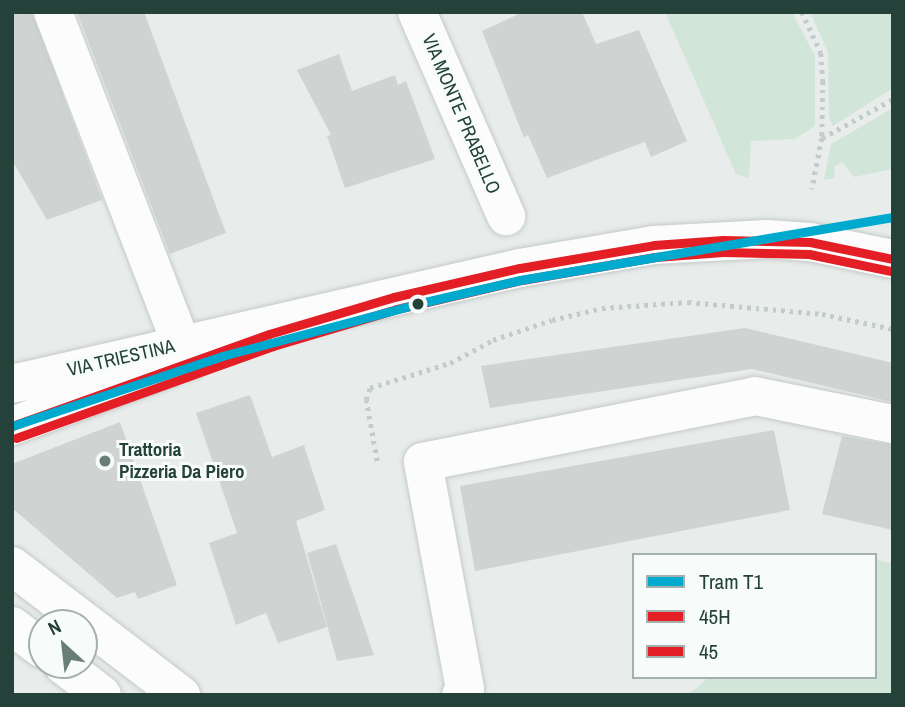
<!DOCTYPE html>
<html>
<head>
<meta charset="utf-8">
<style>
	body { margin:0 }
	#map { position:relative; width:905px; height:707px; overflow:hidden; background:#e8edeb; font-family:"Archivo Narrow",sans-serif }
	div>[style] { position:absolute }
	.green>* { inset:0; background:#d1e6d8 }
	.building>* { inset:0; background:#cfd4d2 }
	.path>* { height:4.5px; margin-top:-2.25px; transform-origin:0; background:repeating-linear-gradient(90deg,#c3ccca 0 3.5px,transparent 0 8.5px) }
	.roads { filter:drop-shadow(0 0 2px #c5cac8) drop-shadow(0 0 2px #c5cac8) }
	.minor>* { height:38px; margin:-19px; padding:0 19px; transform-origin:19px; border-radius:19px; background:#fcfcfc }
	.bus-1>* { height:9px; margin:-4.5px; padding:0 4.5px; transform-origin:4.5px; border-radius:4.5px; background:#e31e24 }
	.bus-2>* { height:9px; margin:-4.5px; padding:0 4.5px; transform-origin:4.5px; border-radius:4.5px; background:#e31e24 }
	.tram-1>* { height:9px; margin:-4.5px; padding:0 4.5px; transform-origin:4.5px; border-radius:4.5px; background:#00a9ce }
	.dots>* { width:19px; height:19px; translate:-50% -50%; box-sizing:border-box; border:4px solid #f7fbf9; border-radius:50% }
	span { translate:-50% -50%; white-space:nowrap; text-align:center; line-height:1.15; -webkit-text-stroke:6px #f7fbf9; paint-order:stroke }
	.street-label { font-size:19px; color:#24423a }
	.poi-label { font-size:19px; color:#24423a; font-weight:700 }
	.left { translate:0 -50%; text-align:left }
	.frame { position:absolute; inset:0; border:14px solid #24423a; pointer-events:none }
	.legend { position:absolute; left:632px; top:553px; width:245px; height:126px; box-sizing:border-box; background:#f7fbf9; border:2px solid #a3b1ad; margin:0; padding:9px 12px; list-style:none; font-size:21px; color:#24423a }
	.legend li { display:flex; align-items:center; gap:14px; height:35px }
	.legend b { width:35px; border:2px solid #a3b1ad }
	.north { position:absolute; left:28px; top:609px; width:70px; height:70px; box-sizing:border-box; background:#f7fbf9; border:2px solid #a3b1ad; border-radius:50%; rotate:333deg; font-size:19px; font-weight:700; line-height:28px; text-align:center; color:#24423a }
	.north::after { content:''; display:block; margin:auto; width:24px; height:32px; background:#697e78; clip-path:polygon(50% 0,100% 100%,50% 72%,0 100%) }
</style>
</head>
<body>
<div id="map">
	<div class="green">
		<i style="clip-path:polygon(665px 12px,792px 12px,815px 56px,815px 126px,795px 139px,751px 141px,749px 178px,736px 174px)"></i>
		<i style="clip-path:polygon(810px 12px,893px 12px,893px 88px,833px 126px,829px 119px,828px 52px)"></i>
		<i style="clip-path:polygon(893px 108px,893px 169px,854px 177px,842px 162px,834px 167px,835px 178px,824px 180px,831px 144px)"></i>
		<i style="clip-path:polygon(875px 560px,893px 563px,893px 695px,688px 695px,709px 677px,875px 677px)"></i>
	</div>
	<div class="building">
		<i style="clip-path:polygon(12px 12px,32px 12px,102px 200px,47px 220px,12px 160px)"></i>
		<i style="clip-path:polygon(77px 12px,144px 12px,226px 233px,170px 254px)"></i>
		<i style="clip-path:polygon(523px 12px,582px 12px,596px 44px,639px 30px,687px 141px,651px 157px,645px 142px,547px 178px,528px 135px,524px 138px,482px 31px)"></i>
		<i style="clip-path:polygon(339px 54px,352px 91px,395px 75px,398px 85px,406px 81px,435px 159px,345px 188px,327px 136px,331px 135px,297px 70px)"></i>
		<i style="clip-path:polygon(745px 328px,893px 363px,893px 402px,752px 369px,490px 408px,481px 366px)"></i>
		<i style="clip-path:polygon(250px 395px,272px 457px,304px 445px,325px 510px,296px 521px,327px 627px,278px 643px,266px 613px,236px 625px,209px 543px,237px 533px,196px 413px)"></i>
		<i style="clip-path:polygon(120px 422px,177px 585px,138px 599px,135px 592px,117px 598px,12px 508px,12px 464px)"></i>
		<i style="clip-path:polygon(774px 430px,790px 510px,475px 571px,460px 486px)"></i>
		<i style="clip-path:polygon(842px 436px,893px 445px,893px 530px,822px 514px)"></i>
		<i style="clip-path:polygon(336px 544px,374px 655px,337px 661px,307px 553px)"></i>
	</div>
	<div class="path">
		<i style="left:802px;top:12px;width:45px;rotate:65.1deg"></i>
		<i style="left:821px;top:53px;width:28px;rotate:86deg"></i>
		<i style="left:823px;top:81px;width:57px;rotate:91deg"></i>
		<i style="left:822px;top:138px;width:52px;rotate:101.1deg"></i>
		<i style="left:822px;top:138px;width:81px;rotate:-28.8deg"></i>
		<i style="left:377px;top:461px;width:62px;rotate:-100.2deg"></i>
		<i style="left:366px;top:400px;width:13px;rotate:-72deg"></i>
		<i style="left:370px;top:388px;width:84px;rotate:-17.4deg"></i>
		<i style="left:450px;top:363px;width:49px;rotate:-28.1deg"></i>
		<i style="left:493px;top:340px;width:62px;rotate:-18.7deg"></i>
		<i style="left:552px;top:320px;width:51px;rotate:-13.5deg"></i>
		<i style="left:602px;top:308px;width:86px;rotate:-4deg"></i>
		<i style="left:688px;top:302px;width:135px;rotate:5.1deg"></i>
		<i style="left:822px;top:314px;width:73px;rotate:11.9deg"></i>
	</div>
	<div class="roads">
		<div class="minor">
			<i style="left:53px;top:12px;width:374px;rotate:68.9deg"></i>
			<i style="left:417px;top:12px;width:223px;rotate:66.4deg"></i>
			<i style="left:12px;top:384px;width:521px;rotate:-12.86deg"></i>
			<i style="left:520px;top:268px;width:136px;rotate:-9.7deg"></i>
			<i style="left:654px;top:245px;width:113px;rotate:-3deg"></i>
			<i style="left:767px;top:239px;width:43px;rotate:4deg"></i>
			<i style="left:810px;top:242px;width:85px;rotate:11.6deg"></i>
			<i style="left:12px;top:426px;width:166px;rotate:-20.4deg"></i>
			<i style="left:12px;top:566px;width:213px;rotate:37.4deg"></i>
			<i style="left:12px;top:626px;width:38px;rotate:37deg"></i>
			<i style="left:63px;top:665px;width:49px;rotate:37.6deg"></i>
			<i style="left:461px;top:695px;width:7px;rotate:-56deg"></i>
			<i style="left:465px;top:689px;width:231px;rotate:-100.5deg"></i>
			<i style="left:423px;top:462px;width:338px;rotate:-11.2deg"></i>
			<i style="left:755px;top:396px;width:141px;rotate:11.5deg"></i>
		</div>
	</div>
	<div class="bus-1">
		<i style="left:12px;top:426px;width:273px;rotate:-19.7deg"></i>
		<i style="left:269px;top:334px;width:130px;rotate:-16.5deg"></i>
		<i style="left:394px;top:297px;width:129px;rotate:-13deg"></i>
		<i style="left:520px;top:268px;width:136px;rotate:-9.7deg"></i>
		<i style="left:654px;top:245px;width:69px;rotate:-4.1deg"></i>
		<i style="left:723px;top:240px;width:87px;rotate:1.3deg"></i>
		<i style="left:810px;top:242px;width:85px;rotate:11.6deg"></i>
	</div>
	<div class="bus-2">
		<i style="left:16px;top:438px;width:273px;rotate:-19.7deg"></i>
		<i style="left:273px;top:346px;width:129px;rotate:-16.6deg"></i>
		<i style="left:397px;top:309px;width:128px;rotate:-13.1deg"></i>
		<i style="left:522px;top:280px;width:135px;rotate:-9.8deg"></i>
		<i style="left:655px;top:257px;width:68px;rotate:-4.2deg"></i>
		<i style="left:723px;top:252px;width:86px;rotate:1.3deg"></i>
		<i style="left:809px;top:254px;width:84px;rotate:11.7deg"></i>
	</div>
	<div class="tram-1">
		<i style="left:12px;top:426px;width:221px;rotate:-18.4deg"></i>
		<i style="left:222px;top:356px;width:210px;rotate:-14.9deg"></i>
		<i style="left:425px;top:302px;width:98px;rotate:-13deg"></i>
		<i style="left:520px;top:280px;width:378px;rotate:-9.6deg"></i>
	</div>
	<div class="dots">
		<i style="left:418px;top:304px;background:#24423a"></i>
		<i style="left:105px;top:461px;background:#697e78"></i>
	</div>
	<div class="street-label">
		<span style="left:461px;top:114px;rotate:67deg">VIA MONTE PRABELLO</span>
		<span style="left:121px;top:358px;rotate:-13deg">VIA TRIESTINA</span>
	</div>
	<div class="poi-label">
		<span class="left" style="left:119px;top:461px">Trattoria<br>Pizzeria Da Piero</span>
	</div>
	<div class="frame"></div>
	<ul class="legend">
	<li><b style="height:9px;background:#00a9ce"></b>Tram T1</li>
	<li><b style="height:9px;background:#e31e24"></b>45H</li>
	<li><b style="height:9px;background:#e31e24"></b>45</li>
	</ul>
	<div class="north">N</div>
</div>
</body>
</html>
